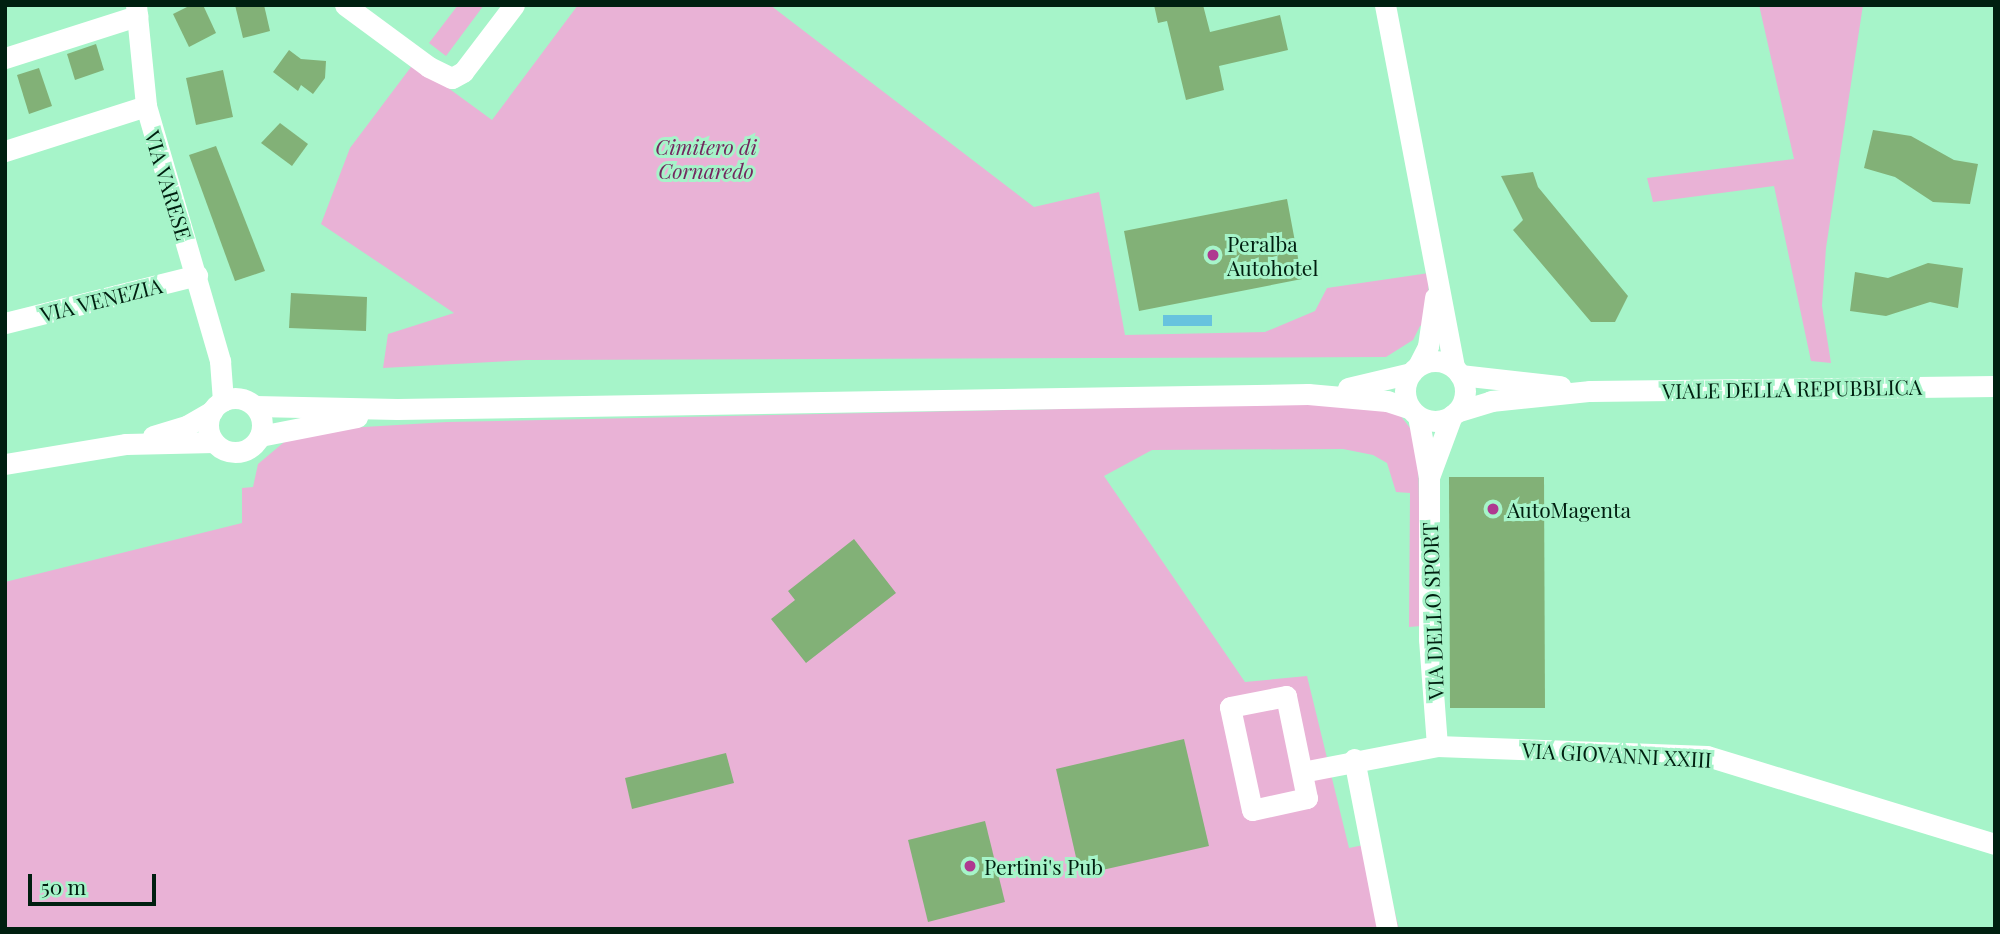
<!DOCTYPE html>
<html>
<head>
<meta charset="utf-8">
<style>
	body { margin:0 }
	#map { position:relative; width:2000px; height:934px; overflow:hidden; background:#a6f4c9; font-family:"Playfair Display",serif }
	div>[style] { position:absolute }
	.green>* { inset:0; background:#e9b2d6 }
	.water>* { inset:0; background:#67c3de }
	.building>* { inset:0; background:#82b177 }
	.minor>* { height:21px; margin:-10.5px; padding:0 10.5px; transform-origin:10.5px; border-radius:10.5px; background:#fff }
	.minor>.ring { margin:-10.5px; padding:0; box-sizing:content-box; background:none; border:21px solid #fff; border-radius:50% }
	.dots>* { width:19px; height:19px; translate:-50% -50%; box-sizing:border-box; border:4px solid #a6f4c9; border-radius:50% }
	span { translate:-50% -50%; white-space:nowrap; text-align:center; line-height:1.15; -webkit-text-stroke:6px #a6f4c9; paint-order:stroke }
	.park-label { font-size:21px; color:#73275f; font-style:italic }
	.street-label { font-size:21px; color:#001f10 }
	.poi-label { font-size:21px; color:#001f10 }
	.left { translate:0 -50%; text-align:left }
	.frame { position:absolute; inset:0; border:7px solid #001f10; pointer-events:none }
	.scale { position:absolute; left:28px; top:874px; width:128px; height:32px; box-sizing:border-box; border:4px solid #001f10; border-top:0; padding-left:9px; font-size:21px; line-height:24px; white-space:nowrap; color:#001f10; -webkit-text-stroke:5px #a6f4c9; paint-order:stroke }
</style>
</head>
<body>
<div id="map">
	<div class="green">
		<i style="clip-path:polygon(458px 5px,484px 5px,446px 56px,429px 43px)"></i>
		<i style="clip-path:polygon(578px 5px,770px 5px,1034px 207px,1099px 192px,1125px 335px,1265px 332px,1315px 311px,1327px 288px,1429px 273px,1427px 323px,1420px 326px,1413px 340px,1386px 357px,526px 360px,383px 368px,388px 334px,454px 313px,321px 224px,350px 148px,414px 63px,492px 120px)"></i>
		<i style="clip-path:polygon(1759px 5px,1863px 5px,1826px 248px,1822px 306px,1831px 363px,1811px 361px,1774px 186px,1653px 202px,1647px 178px,1794px 159px)"></i>
		<i style="clip-path:polygon(1294px 404px,1372px 406px,1400px 415px,1414px 433px,1418px 443px,1421px 626px,1409px 627px,1410px 493px,1396px 492px,1387px 463px,1373px 455px,1343px 449px,1152px 450px,1104px 476px,1245px 682px,1307px 676px,1349px 848px,1378px 842px,1399px 929px,5px 929px,5px 582px,242px 523px,242px 488px,253px 487px,258px 464px,289px 438px,314px 430px,447px 422px)"></i>
	</div>
	<div class="water">
		<i style="clip-path:polygon(1163px 315px,1212px 315px,1212px 326px,1163px 326px)"></i>
	</div>
	<div class="building">
		<i style="clip-path:polygon(191px 5px,203px 5px,216px 33px,189px 47px,173px 14px)"></i>
		<i style="clip-path:polygon(235px 5px,264px 5px,270px 31px,243px 38px)"></i>
		<i style="clip-path:polygon(1154px 5px,1203px 5px,1210px 32px,1280px 15px,1288px 50px,1219px 66px,1224px 90px,1186px 100px,1167px 21px,1158px 23px)"></i>
		<i style="clip-path:polygon(96px 44px,104px 70px,75px 80px,67px 54px)"></i>
		<i style="clip-path:polygon(289px 50px,301px 59px,326px 61px,325px 78px,313px 94px,301px 85px,298px 91px,273px 72px)"></i>
		<i style="clip-path:polygon(39px 68px,52px 106px,29px 114px,17px 75px)"></i>
		<i style="clip-path:polygon(223px 70px,233px 117px,196px 125px,186px 78px)"></i>
		<i style="clip-path:polygon(280px 123px,308px 144px,292px 166px,261px 143px)"></i>
		<i style="clip-path:polygon(1873px 130px,1911px 136px,1954px 160px,1978px 164px,1970px 204px,1933px 202px,1895px 177px,1864px 168px)"></i>
		<i style="clip-path:polygon(216px 146px,265px 271px,235px 281px,189px 155px)"></i>
		<i style="clip-path:polygon(1533px 172px,1538px 187px,1628px 296px,1615px 322px,1591px 322px,1513px 230px,1523px 220px,1501px 176px)"></i>
		<i style="clip-path:polygon(1287px 199px,1302px 279px,1139px 311px,1124px 231px)"></i>
		<i style="clip-path:polygon(1928px 263px,1963px 268px,1958px 308px,1930px 302px,1886px 316px,1850px 311px,1855px 272px,1888px 278px)"></i>
		<i style="clip-path:polygon(291px 293px,367px 297px,366px 331px,289px 328px)"></i>
		<i style="clip-path:polygon(1449px 477px,1544px 477px,1545px 708px,1450px 708px)"></i>
		<i style="clip-path:polygon(854px 539px,896px 593px,806px 663px,771px 619px,795px 600px,788px 591px)"></i>
		<i style="clip-path:polygon(1184px 739px,1209px 846px,1080px 875px,1056px 769px)"></i>
		<i style="clip-path:polygon(726px 753px,734px 783px,632px 809px,625px 778px)"></i>
		<i style="clip-path:polygon(985px 821px,1005px 902px,928px 922px,908px 840px)"></i>
	</div>
	<div class="minor">
		<i style="left:136px;top:5px;width:101px;rotate:84.3deg"></i>
		<i style="left:146px;top:106px;width:266px;rotate:73.8deg"></i>
		<i style="left:220px;top:361px;width:40px;rotate:85.7deg"></i>
		<i style="left:345px;top:5px;width:104px;rotate:36.4deg"></i>
		<i style="left:429px;top:67px;width:25px;rotate:26deg"></i>
		<i style="left:452px;top:78px;width:13px;rotate:-29deg"></i>
		<i style="left:463px;top:72px;width:84px;rotate:-52.7deg"></i>
		<i style="left:1385px;top:5px;width:369px;rotate:79.2deg"></i>
		<i style="left:5px;top:58px;width:139px;rotate:-17.7deg"></i>
		<i style="left:5px;top:151px;width:148px;rotate:-17.7deg"></i>
		<i style="left:5px;top:323px;width:198px;rotate:-14deg"></i>
		<i class="ring" style="left:1405px;top:361px;width:39px;height:39px"></i>
		<i style="left:1418px;top:366px;width:22px;rotate:-63deg"></i>
		<i style="left:1428px;top:346px;width:49px;rotate:-81.7deg"></i>
		<i style="left:1460px;top:375px;width:101px;rotate:6.3deg"></i>
		<i style="left:1348px;top:388px;width:65px;rotate:-13.4deg"></i>
		<i class="ring" style="left:208px;top:398px;width:33px;height:33px"></i>
		<i style="left:255px;top:406px;width:142px;rotate:1.2deg"></i>
		<i style="left:397px;top:409px;width:911px;rotate:-0.94deg"></i>
		<i style="left:1308px;top:394px;width:79px;rotate:5.1deg"></i>
		<i style="left:1387px;top:401px;width:25px;rotate:18deg"></i>
		<i style="left:1456px;top:412px;width:37px;rotate:-17deg"></i>
		<i style="left:1491px;top:401px;width:100px;rotate:-5.8deg"></i>
		<i style="left:1590px;top:391px;width:405px;rotate:-0.7deg"></i>
		<i style="left:1418px;top:416px;width:62px;rotate:79.8deg"></i>
		<i style="left:1429px;top:477px;width:162px;rotate:90deg"></i>
		<i style="left:1429px;top:639px;width:107px;rotate:85.7deg"></i>
		<i style="left:153px;top:436px;width:37px;rotate:-17deg"></i>
		<i style="left:188px;top:425px;width:28px;rotate:-30deg"></i>
		<i style="left:260px;top:436px;width:99px;rotate:-11.1deg"></i>
		<i style="left:5px;top:464px;width:123px;rotate:-9.4deg"></i>
		<i style="left:126px;top:444px;width:88px;rotate:-1.3deg"></i>
		<i style="left:1429px;top:477px;width:66px;rotate:-69.6deg"></i>
		<i style="left:1286px;top:696px;width:104px;rotate:78.4deg"></i>
		<i style="left:1307px;top:798px;width:56px;rotate:167.7deg"></i>
		<i style="left:1252px;top:810px;width:105px;rotate:-102.1deg"></i>
		<i style="left:1230px;top:707px;width:57px;rotate:-11.1deg"></i>
		<i style="left:1354px;top:759px;width:173px;rotate:79deg"></i>
		<i style="left:1302px;top:772px;width:137px;rotate:-10.9deg"></i>
		<i style="left:1437px;top:746px;width:270px;rotate:2.1deg"></i>
		<i style="left:1707px;top:756px;width:301px;rotate:17deg"></i>
	</div>
	<div class="dots">
		<i style="left:1213px;top:255px;background:#af3990"></i>
		<i style="left:1493px;top:509px;background:#af3990"></i>
		<i style="left:970px;top:866px;background:#af3990"></i>
	</div>
	<div class="park-label">
		<span style="left:706px;top:158px">Cimitero di<br>Cornaredo</span>
	</div>
	<div class="street-label">
		<span style="left:169px;top:185px;rotate:73deg">VIA VARESE</span>
		<span style="left:101px;top:299px;rotate:-14deg">VIA VENEZIA</span>
		<span style="left:1792px;top:388px;rotate:-1deg">VIALE DELLA REPUBBLICA</span>
		<span style="left:1432px;top:611px;rotate:-92deg">VIA DELLO SPORT</span>
		<span style="left:1617px;top:754px;rotate:3deg">VIA GIOVANNI XXIII</span>
	</div>
	<div class="poi-label">
		<span class="left" style="left:1227px;top:255px">Peralba<br>Autohotel</span>
		<span class="left" style="left:1507px;top:509px">AutoMagenta</span>
		<span class="left" style="left:984px;top:866px">Pertini's Pub</span>
	</div>
	<div class="frame"></div>
	<div class="scale">50 m</div>
</div>
</body>
</html>
